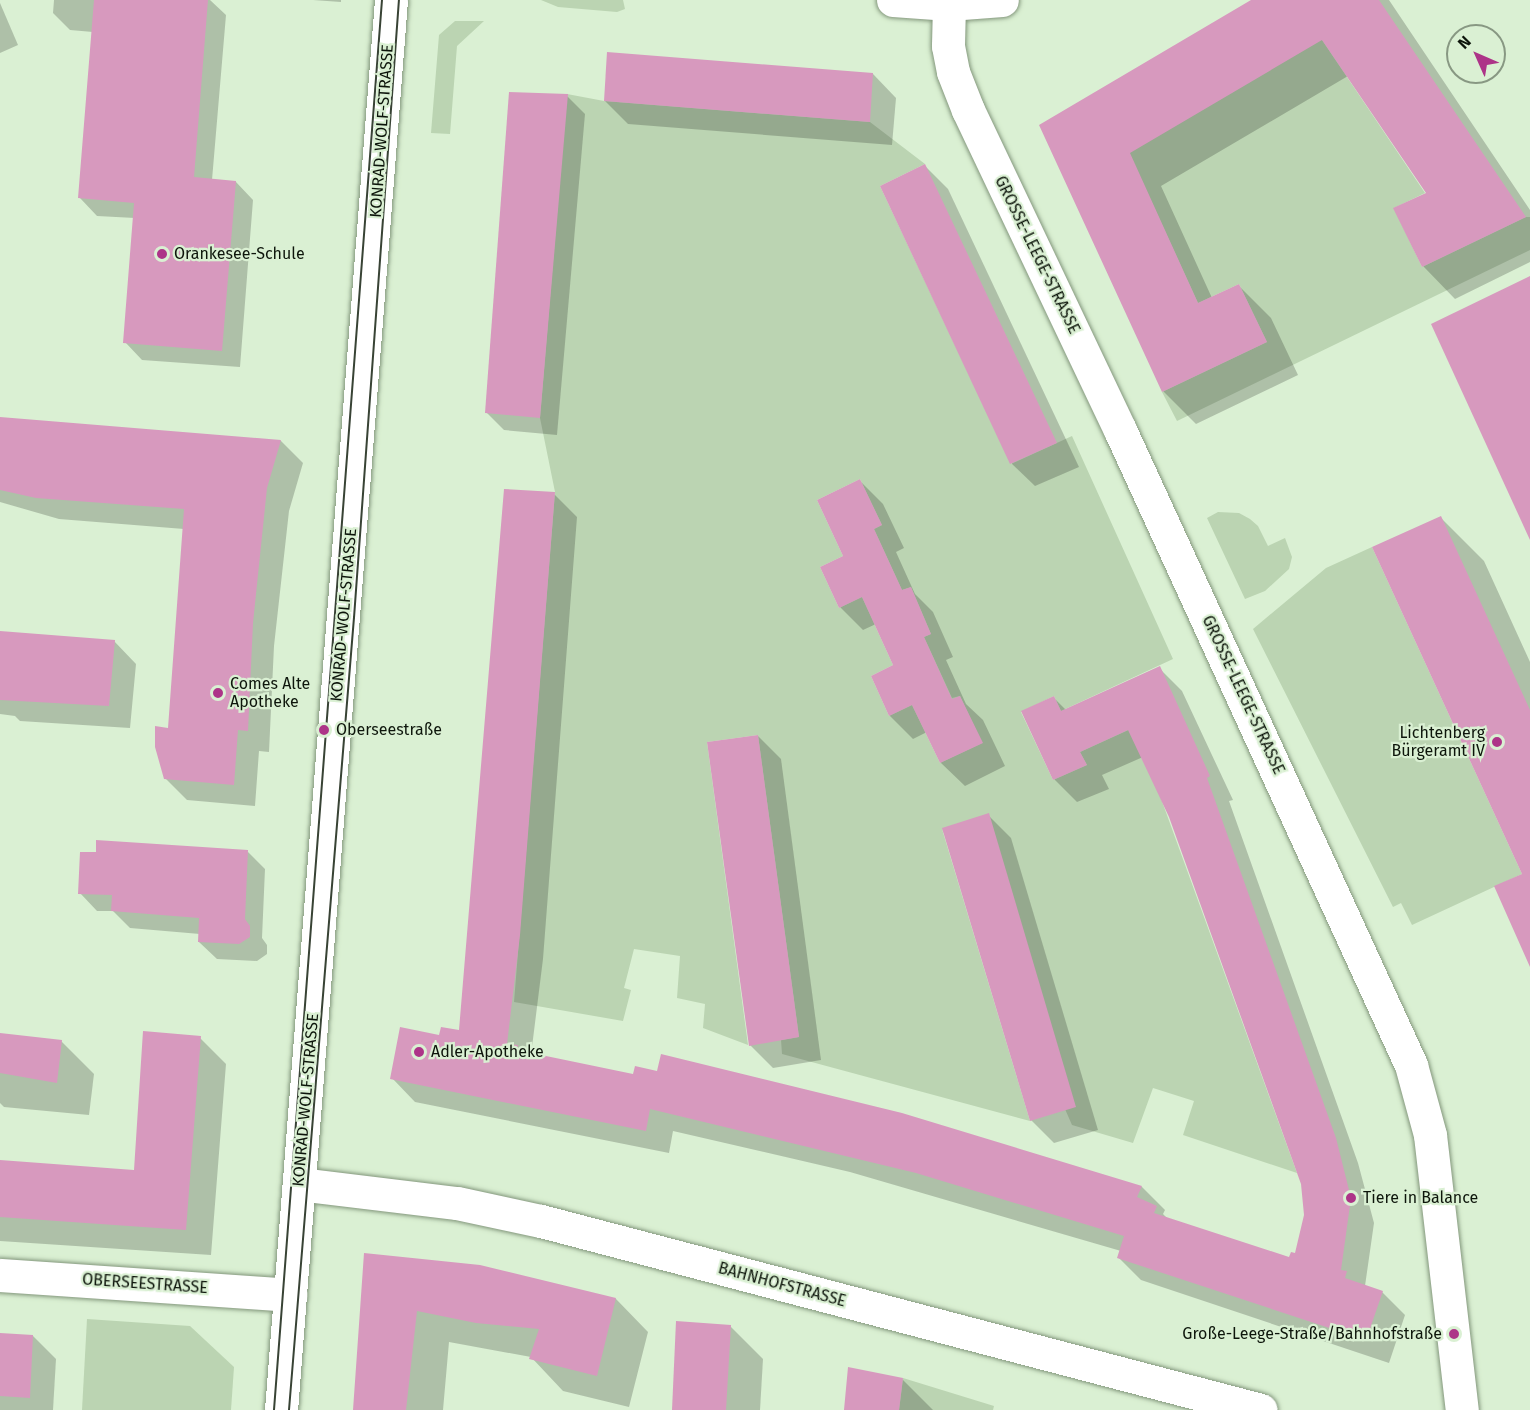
<!DOCTYPE html>
<html>
<head>
<meta charset="utf-8">
<style>
	body { margin:0 }
	#map { position:relative; width:1530px; height:1410px; overflow:hidden; background:#daf0d3; font-family:"Fira Sans",sans-serif }
	div>[style] { position:absolute }
	.green>* { inset:0; background:#bbd4b2 }
	.shadow>* { inset:0; background:#0003 }
	.building>* { inset:0; background:#d799be }
	.roads { filter:drop-shadow(0 0 2px #83977c) drop-shadow(0 0 2px #83977c) }
	.street>* { height:33px; margin:-16.5px; padding:0 16.5px; transform-origin:16.5px; border-radius:16.5px; background:#fff }
	.secondary>* { height:33px; margin:-16.5px; padding:0 16.5px; transform-origin:16.5px; border-radius:16.5px; background:#fff }
	.tram>* { height:1.5px; margin:-0.75px; padding:0 0.75px; transform-origin:0.75px; border-radius:0.75px; background:#384335 }
	.dots>* { width:16px; height:16px; translate:-50% -50%; box-sizing:border-box; border:3px solid #daf0d3; border-radius:50% }
	span { translate:-50% -50%; white-space:nowrap; text-align:center; line-height:1.15; -webkit-text-stroke:4.5px #daf0d3; paint-order:stroke }
	.street-label { font-size:16px; color:#0d150b }
	.poi-label { font-size:16px; color:#0d150b }
	.left { translate:0 -50%; text-align:left }
	.right { translate:-100% -50%; text-align:right }
	.north { position:absolute; left:1446px; top:24px; width:60px; height:60px; box-sizing:border-box; background:#daf0d3; border:2px solid #889883; border-radius:50%; rotate:315deg; font-size:16px; font-weight:700; line-height:24px; text-align:center; color:#0d150b }
	.north::after { content:''; display:block; margin:auto; width:21px; height:27px; background:#ad3488; clip-path:polygon(50% 0,100% 100%,50% 72%,0 100%) }
</style>
</head>
<body>
<div id="map">
	<div class="green">
		<i style="clip-path:polygon(541px 0,623px 0,625px 9px,617px 12px,558px 7px)"></i>
		<i style="clip-path:polygon(455px 21px,484px 21px,457px 46px,450px 134px,431px 133px,439px 35px)"></i>
		<i style="clip-path:polygon(1316px 31px,1425px 193px,1394px 208px,1422px 267px,1526px 217px,1530px 217px,1530px 250px,1177px 421px,1162px 392px,1267px 342px,1239px 284px,1198px 303px,1125px 144px)"></i>
		<i style="clip-path:polygon(evenodd,567px 94px,604px 101px,870px 122px,925px 164px,880px 186px,1011px 464px,1072px 436px,1173px 659px,1061px 711px,1054px 696px,1021px 712px,1053px 780px,1087px 765px,1080px 752px,1135px 727px,1297px 1173px,1183px 1135px,1194px 1101px,1153px 1088px,1133px 1143px,1072px 1125px,942px 829px,1030px 1121px,782px 1054px,781px 1040px,799px 1037px,758px 735px,707px 742px,748px 1045px,703px 1028px,705px 1004px,677px 998px,680px 956px,634px 949px,624px 988px,631px 990px,623px 1021px,514px 1002px,555px 492px,540px 418px,567px 94px,860px 479px,882px 525px,874px 529px,902px 590px,911px 587px,931px 634px,924px 637px,952px 698px,960px 696px,982px 743px,940px 763px,912px 705px,889px 716px,871px 676px,893px 665px,862px 597px,839px 608px,820px 567px,843px 556px,817px 500px,860px 479px)"></i>
		<i style="clip-path:polygon(1218px 512px,1239px 513px,1250px 519px,1258px 526px,1268px 546px,1285px 538px,1292px 557px,1289px 569px,1265px 591px,1245px 599px,1207px 518px)"></i>
		<i style="clip-path:polygon(1372px 547px,1522px 874px,1412px 925px,1401px 903px,1393px 907px,1253px 629px,1326px 568px)"></i>
		<i style="clip-path:polygon(87px 1319px,190px 1326px,234px 1367px,231px 1410px,82px 1410px)"></i>
		<i style="clip-path:polygon(903px 1378px,994px 1406px,993px 1410px,899px 1410px)"></i>
	</div>
	<div class="shadow">
		<i style="clip-path:polygon(54px 0,210px 0,226px 15px,212px 180px,236px 182px,253px 200px,240px 367px,142px 360px,125px 342px,135px 218px,97px 216px,80px 198px,93px 32px,70px 30px,53px 13px)"></i>
		<i style="clip-path:polygon(313px 0,341px 0,341px 2px)"></i>
		<i style="clip-path:polygon(1254px 0,1389px 0,1530px 210px,1530px 262px,1455px 299px,1423px 266px,1428px 194px,1348px 76px,1161px 186px,1212px 298px,1239px 286px,1271px 318px,1298px 375px,1196px 424px,1163px 391px,1041px 125px)"></i>
		<i style="clip-path:polygon(0 3px,18px 45px,0 53px)"></i>
		<i style="clip-path:polygon(873px 74px,896px 98px,892px 145px,628px 124px,605px 101px)"></i>
		<i style="clip-path:polygon(567px 96px,585px 114px,557px 435px,504px 430px,487px 413px)"></i>
		<i style="clip-path:polygon(925px 166px,948px 189px,1079px 467px,1035px 486px,1011px 463px)"></i>
		<i style="clip-path:polygon(0 418px,281px 441px,303px 463px,289px 511px,274px 646px,269px 752px,259px 751px,255px 806px,187px 800px,165px 778px,184px 529px,59px 519px,0 502px)"></i>
		<i style="clip-path:polygon(860px 481px,883px 504px,904px 548px,896px 552px,915px 594px,933px 612px,953px 657px,946px 660px,966px 704px,983px 720px,1005px 766px,965px 786px,941px 763px,927px 732px,913px 739px,890px 716px,873px 676px,895px 666px,876px 624px,863px 630px,840px 607px)"></i>
		<i style="clip-path:polygon(554px 494px,577px 517px,543px 959px,531px 1055px,1142px 1187px,1165px 1210px,1163px 1214px,1168px 1219px,1290px 1259px,1296px 1255px,1305px 1215px,1302px 1183px,1170px 816px,1143px 757px,1102px 775px,1109px 789px,1077px 802px,1054px 779px,1054px 698px,1066px 710px,1159px 668px,1182px 691px,1233px 800px,1229px 801px,1358px 1163px,1374px 1223px,1365px 1286px,1382px 1292px,1405px 1315px,1389px 1363px,1141px 1280px,1118px 1257px,1121px 1251px,850px 1172px,673px 1131px,669px 1153px,415px 1102px,392px 1078px,440px 1037px,460px 1032px)"></i>
		<i style="clip-path:polygon(1441px 518px,1484px 561px,1530px 662px,1530px 963px,1524px 875px)"></i>
		<i style="clip-path:polygon(0 635px,114px 641px,136px 664px,130px 728px,20px 721px,15px 716px,0 714px)"></i>
		<i style="clip-path:polygon(758px 736px,781px 759px,821px 1060px,773px 1068px,750px 1045px)"></i>
		<i style="clip-path:polygon(988px 815px,1011px 838px,1098px 1130px,1054px 1143px,1031px 1120px)"></i>
		<i style="clip-path:polygon(248px 852px,265px 869px,262px 938px,267px 945px,267px 954px,257px 961px,217px 959px,199px 942px,200px 934px,130px 928px,113px 911px,97px 911px,80px 893px)"></i>
		<i style="clip-path:polygon(0 1034px,61px 1041px,94px 1074px,89px 1115px,4px 1107px,0 1103px)"></i>
		<i style="clip-path:polygon(200px 1038px,226px 1064px,211px 1255px,0 1241px,0 1162px,135px 1171px)"></i>
		<i style="clip-path:polygon(365px 1255px,616px 1299px,648px 1332px,629px 1407px,563px 1391px,531px 1357px,449px 1342px,443px 1410px,354px 1410px)"></i>
		<i style="clip-path:polygon(730px 1326px,763px 1359px,760px 1410px,673px 1410px)"></i>
		<i style="clip-path:polygon(0 1334px,33px 1336px,56px 1359px,53px 1410px,0 1410px)"></i>
		<i style="clip-path:polygon(902px 1379px,933px 1410px,844px 1410px)"></i>
	</div>
	<div class="building">
		<i style="clip-path:polygon(94px 0,208px 0,194px 177px,236px 181px,222px 351px,123px 343px,134px 203px,78px 198px)"></i>
		<i style="clip-path:polygon(1251px 0,1379px 0,1526px 217px,1422px 267px,1393px 208px,1426px 193px,1322px 40px,1130px 153px,1198px 303px,1239px 284px,1267px 342px,1162px 392px,1039px 125px)"></i>
		<i style="clip-path:polygon(607px 52px,873px 73px,870px 122px,604px 101px)"></i>
		<i style="clip-path:polygon(509px 92px,568px 94px,540px 418px,485px 413px)"></i>
		<i style="clip-path:polygon(925px 164px,1057px 443px,1010px 464px,880px 186px)"></i>
		<i style="clip-path:polygon(1530px 276px,1530px 540px,1431px 324px)"></i>
		<i style="clip-path:polygon(0 417px,281px 440px,267px 488px,253px 623px,248px 731px,238px 730px,234px 785px,164px 779px,155px 747px,155px 726px,168px 728px,184px 509px,36px 498px,0 490px)"></i>
		<i style="clip-path:polygon(860px 479px,882px 525px,874px 529px,902px 590px,911px 587px,931px 634px,924px 637px,952px 699px,960px 696px,983px 743px,940px 763px,912px 705px,889px 716px,871px 676px,893px 665px,862px 597px,839px 608px,820px 567px,843px 556px,817px 500px)"></i>
		<i style="clip-path:polygon(504px 489px,555px 492px,520px 935px,507px 1044px,518px 1045px,517px 1050px,633px 1074px,635px 1066px,657px 1071px,661px 1054px,902px 1113px,1142px 1186px,1137px 1197px,1157px 1206px,1154px 1213px,1289px 1257px,1291px 1252px,1295px 1253px,1304px 1215px,1301px 1184px,1169px 817px,1128px 730px,1080px 752px,1087px 765px,1053px 780px,1021px 711px,1054px 696px,1061px 711px,1160px 666px,1210px 776px,1207px 778px,1336px 1138px,1351px 1198px,1341px 1270px,1347px 1271px,1345px 1278px,1383px 1291px,1366px 1340px,1117px 1258px,1124px 1236px,916px 1173px,650px 1109px,646px 1131px,390px 1079px,400px 1027px,439px 1035px,441px 1027px,459px 1030px)"></i>
		<i style="clip-path:polygon(1441px 516px,1530px 710px,1530px 967px,1494px 886px,1522px 874px,1372px 547px)"></i>
		<i style="clip-path:polygon(0 631px,115px 640px,109px 706px,0 700px)"></i>
		<i style="clip-path:polygon(758px 735px,799px 1037px,749px 1046px,707px 742px)"></i>
		<i style="clip-path:polygon(989px 813px,1076px 1107px,1030px 1121px,942px 828px)"></i>
		<i style="clip-path:polygon(96px 840px,248px 850px,245px 919px,250px 926px,250px 937px,239px 944px,198px 942px,199px 918px,111px 911px,112px 895px,78px 894px,80px 852px,96px 852px)"></i>
		<i style="clip-path:polygon(143px 1031px,201px 1036px,186px 1230px,0 1217px,0 1160px,134px 1170px)"></i>
		<i style="clip-path:polygon(0 1033px,62px 1040px,57px 1083px,0 1073px)"></i>
		<i style="clip-path:polygon(364px 1253px,480px 1265px,616px 1298px,597px 1376px,529px 1359px,539px 1329px,476px 1323px,417px 1311px,406px 1410px,353px 1410px)"></i>
		<i style="clip-path:polygon(676px 1321px,731px 1325px,726px 1410px,672px 1410px)"></i>
		<i style="clip-path:polygon(0 1333px,33px 1335px,30px 1398px,0 1396px)"></i>
		<i style="clip-path:polygon(848px 1367px,903px 1378px,899px 1410px,844px 1410px)"></i>
	</div>
	<div class="roads">
		<div class="street">
			<i style="left:949px;top:4px;width:42px;rotate:91.4deg"></i>
			<i style="left:948px;top:46px;width:26px;rotate:79deg"></i>
			<i style="left:953px;top:72px;width:41px;rotate:68.5deg"></i>
			<i style="left:968px;top:110px;width:354px;rotate:64.6deg"></i>
			<i style="left:1120px;top:430px;width:699px;rotate:65.38deg"></i>
			<i style="left:1411px;top:1065px;width:73px;rotate:74.8deg"></i>
			<i style="left:1430px;top:1135px;width:277px;rotate:83.4deg"></i>
			<i style="left:299px;top:1184px;width:159px;rotate:6.9deg"></i>
			<i style="left:457px;top:1203px;width:86px;rotate:12.1deg"></i>
			<i style="left:541px;top:1221px;width:744px;rotate:14.71deg"></i>
			<i style="left:0;top:1275px;width:291px;rotate:3.9deg"></i>
		</div>
		<div class="secondary">
			<i style="left:893px;top:0;width:56px;rotate:4.1deg"></i>
			<i style="left:949px;top:4px;width:53px;rotate:-4.3deg"></i>
			<i style="left:281px;top:1410px;width:1414px;rotate:-85.54deg"></i>
		</div>
	</div>
	<div class="tram">
		<i style="left:274px;top:1410px;width:1414px;rotate:-85.62deg"></i>
		<i style="left:289px;top:1410px;width:795px;rotate:-85.31deg"></i>
		<i style="left:354px;top:618px;width:620px;rotate:-85.84deg"></i>
	</div>
	<div class="dots">
		<i style="left:162px;top:254px;background:#ad3488"></i>
		<i style="left:218px;top:693px;background:#ad3488"></i>
		<i style="left:324px;top:730px;background:#ad3488"></i>
		<i style="left:1497px;top:742px;background:#ad3488"></i>
		<i style="left:419px;top:1052px;background:#ad3488"></i>
		<i style="left:1351px;top:1198px;background:#ad3488"></i>
		<i style="left:1454px;top:1334px;background:#ad3488"></i>
	</div>
	<div class="street-label">
		<span style="left:382px;top:131px;rotate:-86deg">KONRAD-WOLF-STRASSE</span>
		<span style="left:1037px;top:255px;rotate:64deg">GROSSE-LEEGE-STRASSE</span>
		<span style="left:344px;top:615px;rotate:-85deg">KONRAD-WOLF-STRASSE</span>
		<span style="left:1243px;top:695px;rotate:65deg">GROSSE-LEEGE-STRASSE</span>
		<span style="left:306px;top:1100px;rotate:-85deg">KONRAD-WOLF-STRASSE</span>
		<span style="left:145px;top:1284px;rotate:4deg">OBERSEESTRASSE</span>
		<span style="left:782px;top:1285px;rotate:15deg">BAHNHOFSTRASSE</span>
	</div>
	<div class="poi-label">
		<span class="left" style="left:174px;top:254px">Orankesee-Schule</span>
		<span class="left" style="left:230px;top:693px">Comes Alte<br>Apotheke</span>
		<span class="left" style="left:336px;top:730px">Oberseestraße</span>
		<span class="right" style="left:1485px;top:742px">Lichtenberg<br>Bürgeramt IV</span>
		<span class="left" style="left:431px;top:1052px">Adler-Apotheke</span>
		<span class="left" style="left:1363px;top:1198px">Tiere in Balance</span>
		<span class="right" style="left:1442px;top:1334px">Große-Leege-Straße/Bahnhofstraße</span>
	</div>
	<div class="north">N</div>
</div>
</body>
</html>
